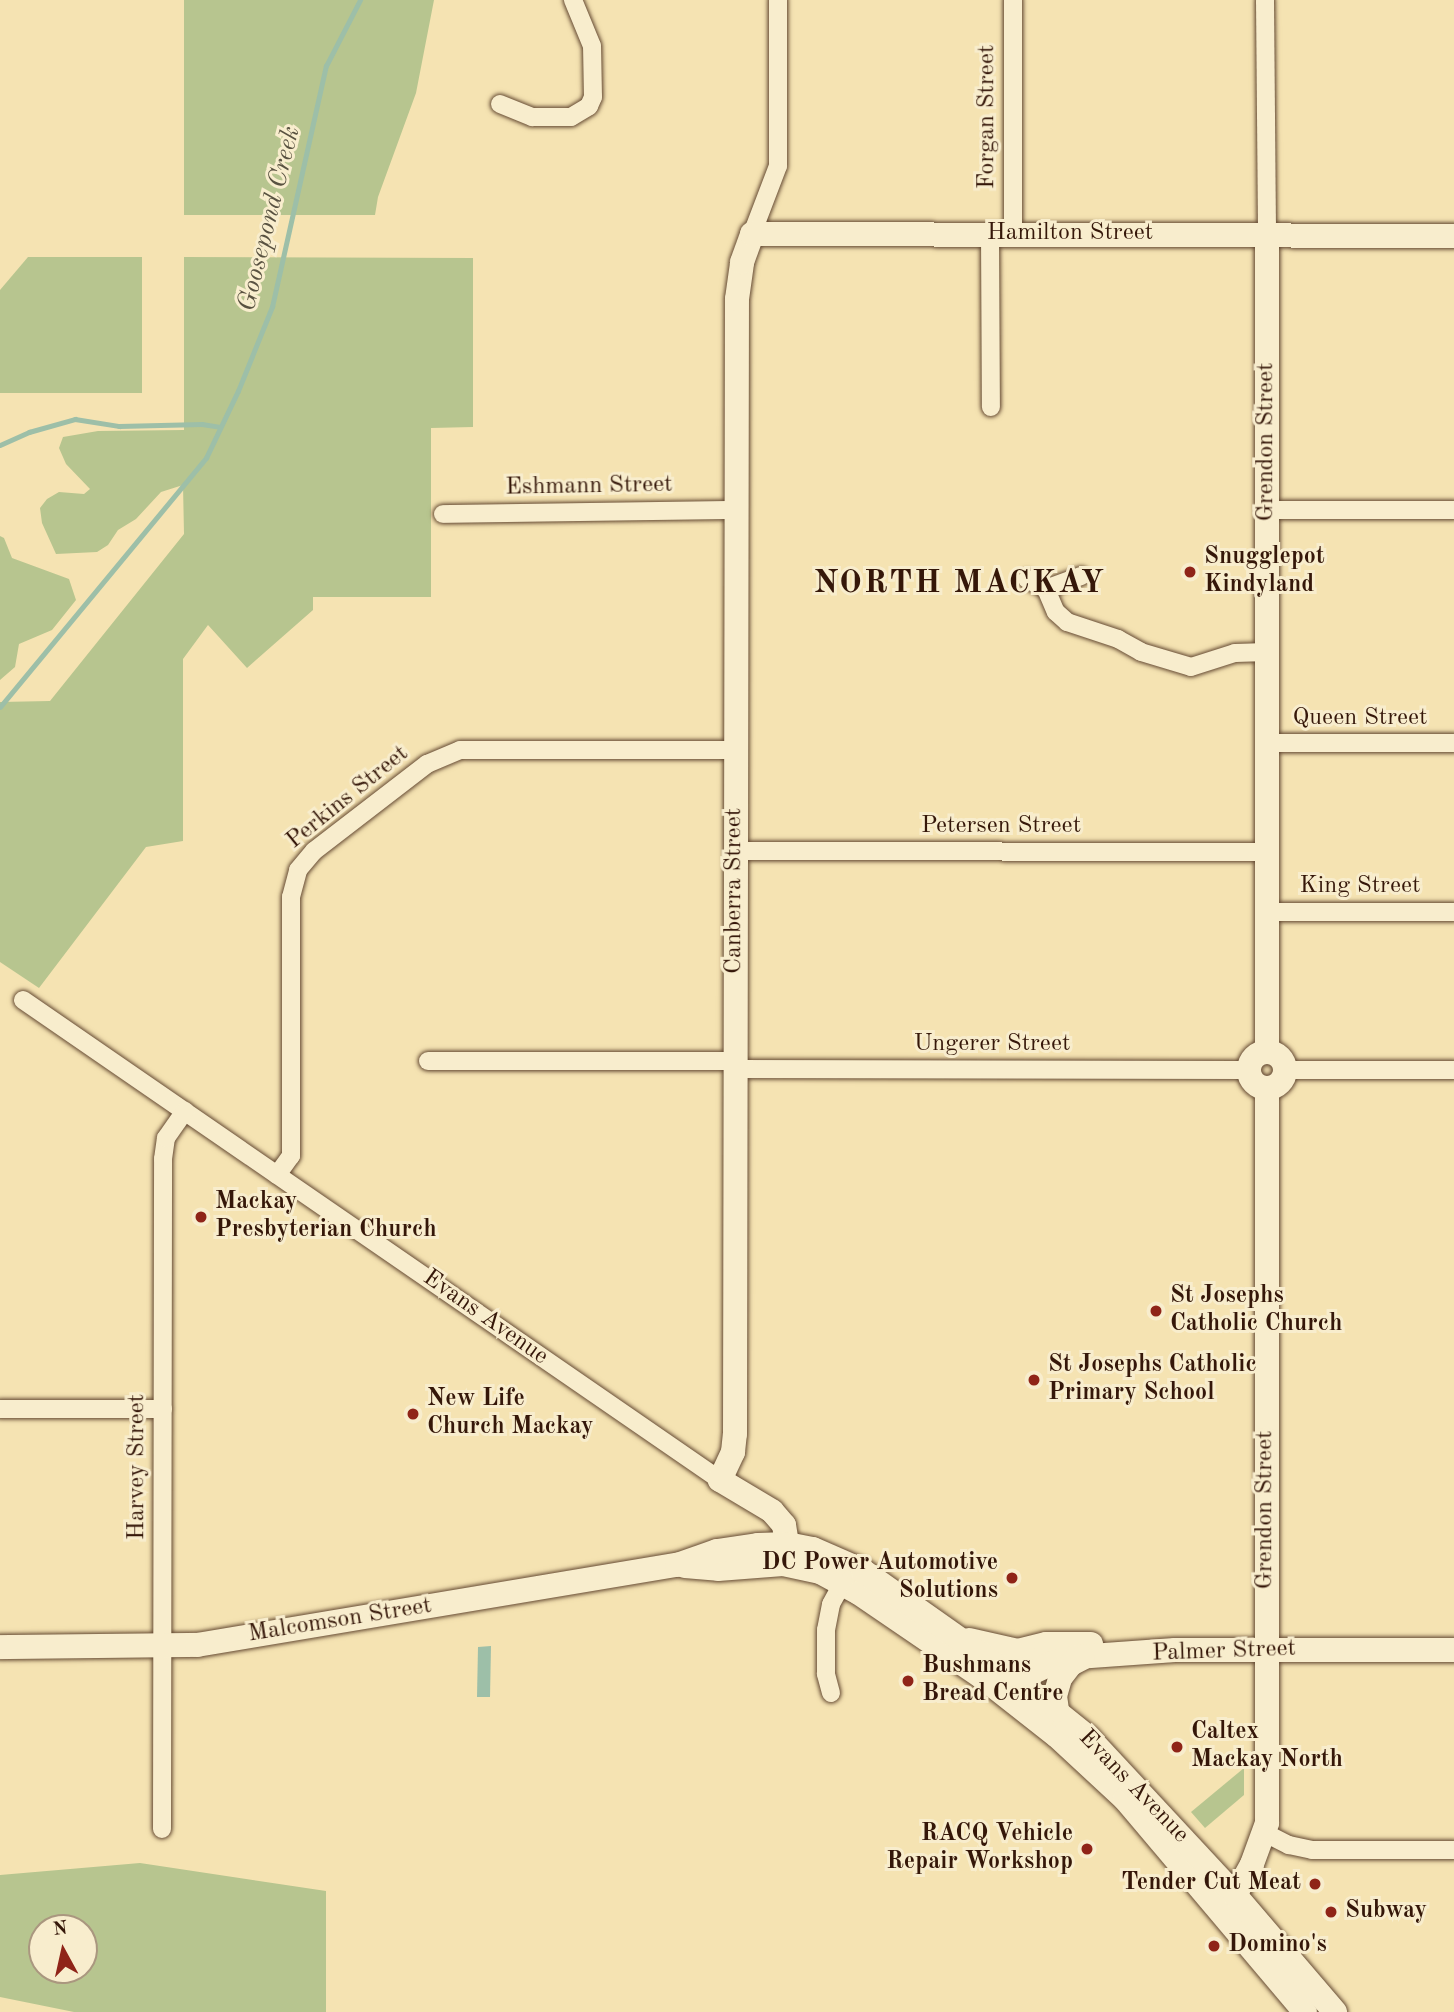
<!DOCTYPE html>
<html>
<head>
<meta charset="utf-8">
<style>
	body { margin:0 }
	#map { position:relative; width:1454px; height:2012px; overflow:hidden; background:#f5e3b2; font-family:"Old Standard TT",serif }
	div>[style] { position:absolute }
	.green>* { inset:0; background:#b7c58f }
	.water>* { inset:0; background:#9dbfa8 }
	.stream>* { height:4.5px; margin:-2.25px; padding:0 2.25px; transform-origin:2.25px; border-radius:2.25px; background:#9dbfa8 }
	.roads { filter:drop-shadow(0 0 2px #654a33) drop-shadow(0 0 2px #654a33) }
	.street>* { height:18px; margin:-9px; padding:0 9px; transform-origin:9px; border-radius:9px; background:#f8edcd }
	.secondary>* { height:24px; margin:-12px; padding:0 12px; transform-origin:12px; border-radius:12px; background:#f8edcd }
	.secondary>.ring { margin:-12px; padding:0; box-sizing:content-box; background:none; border:24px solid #f8edcd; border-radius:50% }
	.dots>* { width:19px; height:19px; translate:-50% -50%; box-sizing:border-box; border:4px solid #f8edcd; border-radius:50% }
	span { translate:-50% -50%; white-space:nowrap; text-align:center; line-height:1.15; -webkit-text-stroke:6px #f8edcd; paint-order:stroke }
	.street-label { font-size:24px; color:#351709 }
	.poi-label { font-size:24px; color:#351709; font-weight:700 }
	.left { translate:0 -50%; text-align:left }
	.right { translate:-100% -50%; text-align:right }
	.water-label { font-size:26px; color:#595241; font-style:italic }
	.district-label { font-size:32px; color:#351709; font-weight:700; letter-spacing:2px }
	.north { position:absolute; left:28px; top:1914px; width:70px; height:70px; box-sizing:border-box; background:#f8edcd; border:2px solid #aa977f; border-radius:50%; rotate:352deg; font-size:19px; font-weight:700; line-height:28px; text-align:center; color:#351709 }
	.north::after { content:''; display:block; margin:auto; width:24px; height:32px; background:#8f2418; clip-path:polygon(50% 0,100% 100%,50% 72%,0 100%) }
</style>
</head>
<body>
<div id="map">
	<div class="green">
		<i style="clip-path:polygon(184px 0,434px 0,416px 93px,378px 197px,375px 215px,184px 215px)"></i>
		<i style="clip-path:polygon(28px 257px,142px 257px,142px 393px,0 393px,0 290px)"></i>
		<i style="clip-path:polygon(184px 257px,473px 258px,473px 427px,431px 428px,431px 597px,313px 597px,313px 610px,247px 668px,208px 625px,183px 659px,183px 841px,146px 847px,39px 988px,0 962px,0 702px,50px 701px,184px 534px,183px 485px,161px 492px,136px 519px,118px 530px,108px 545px,97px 552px,56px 554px,42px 523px,40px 508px,47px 499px,59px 492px,84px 494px,90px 489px,66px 464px,59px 448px,63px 437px,98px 431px,184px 430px)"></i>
		<i style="clip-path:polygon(0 536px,4px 538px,12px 558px,69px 579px,76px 600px,52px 630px,19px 644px,15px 667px,0 680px)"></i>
		<i style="clip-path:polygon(1244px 1768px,1244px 1795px,1205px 1828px,1191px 1812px)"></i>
		<i style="clip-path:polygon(evenodd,140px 1863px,326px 1891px,326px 2012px,74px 2012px,0 1997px,0 1875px,140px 1863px,42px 1928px,84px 1928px,84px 1970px,42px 1970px,42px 1928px)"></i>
	</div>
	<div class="water">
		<i style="clip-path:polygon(491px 1646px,490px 1697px,477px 1697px,478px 1647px)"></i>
	</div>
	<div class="stream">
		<i style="left:0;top:445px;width:32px;rotate:-24deg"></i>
		<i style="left:29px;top:432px;width:48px;rotate:-15.8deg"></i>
		<i style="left:75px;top:419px;width:45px;rotate:9deg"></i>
		<i style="left:119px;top:426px;width:83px;rotate:-1.4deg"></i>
		<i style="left:202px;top:424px;width:18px;rotate:9deg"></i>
		<i style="left:0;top:707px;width:323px;rotate:-50.4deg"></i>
		<i style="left:206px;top:458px;width:74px;rotate:-64.5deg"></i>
		<i style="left:238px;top:391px;width:91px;rotate:-68deg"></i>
		<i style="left:272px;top:307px;width:247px;rotate:-77.4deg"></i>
		<i style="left:326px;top:66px;width:74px;rotate:-62.7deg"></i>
	</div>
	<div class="roads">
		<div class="street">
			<i style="left:1013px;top:0;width:234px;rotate:90deg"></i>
			<i style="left:1265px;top:0;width:234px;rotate:89.5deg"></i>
			<i style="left:500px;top:104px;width:35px;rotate:22deg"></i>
			<i style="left:532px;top:117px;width:39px"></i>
			<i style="left:571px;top:117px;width:21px;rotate:-31deg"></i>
			<i style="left:589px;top:106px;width:10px;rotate:-66deg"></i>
			<i style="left:593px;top:97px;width:51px;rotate:-91.1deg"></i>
			<i style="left:592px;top:46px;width:50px;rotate:-112.4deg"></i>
			<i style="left:752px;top:234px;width:73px;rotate:-69.1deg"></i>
			<i style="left:778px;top:166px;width:166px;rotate:-90deg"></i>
			<i style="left:990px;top:234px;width:173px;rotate:89.7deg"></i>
			<i style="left:1267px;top:510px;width:187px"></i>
			<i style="left:443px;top:514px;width:293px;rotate:-0.8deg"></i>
			<i style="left:1081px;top:576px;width:37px;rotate:160deg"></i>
			<i style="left:1046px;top:589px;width:25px;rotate:67deg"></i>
			<i style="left:1056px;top:612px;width:15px;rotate:42deg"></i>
			<i style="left:1067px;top:622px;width:54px;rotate:18.4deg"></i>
			<i style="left:1118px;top:639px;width:26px;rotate:29deg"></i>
			<i style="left:1141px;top:652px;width:52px;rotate:16.7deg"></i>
			<i style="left:1191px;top:667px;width:46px;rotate:-17.7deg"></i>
			<i style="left:1235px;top:653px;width:32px;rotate:-2deg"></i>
			<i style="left:1027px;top:579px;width:21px;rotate:28deg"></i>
			<i style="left:1266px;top:743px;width:188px"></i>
			<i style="left:735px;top:851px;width:531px;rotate:0.11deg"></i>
			<i style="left:1266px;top:912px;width:188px"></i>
			<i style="left:23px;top:1000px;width:846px;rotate:34.55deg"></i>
			<i style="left:428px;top:1061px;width:307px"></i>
			<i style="left:735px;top:1069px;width:514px;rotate:0.11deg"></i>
			<i style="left:1286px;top:1070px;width:168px"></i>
			<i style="left:277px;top:1175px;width:24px;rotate:-54deg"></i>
			<i style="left:291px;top:1156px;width:259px;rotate:-90deg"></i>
			<i style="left:291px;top:897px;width:28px;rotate:-75deg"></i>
			<i style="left:298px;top:870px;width:25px;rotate:-50deg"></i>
			<i style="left:314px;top:851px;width:143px;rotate:-37.6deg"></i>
			<i style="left:427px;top:764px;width:36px;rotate:-23deg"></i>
			<i style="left:460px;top:750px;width:276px"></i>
			<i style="left:0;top:1409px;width:163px"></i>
			<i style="left:831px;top:1693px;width:20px;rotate:-105deg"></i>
			<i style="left:826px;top:1674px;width:44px;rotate:-90deg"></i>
			<i style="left:826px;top:1630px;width:26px;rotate:-79deg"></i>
			<i style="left:831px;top:1604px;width:25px;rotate:-61deg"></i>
			<i style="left:162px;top:1829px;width:670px;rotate:-89.91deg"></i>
			<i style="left:163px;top:1159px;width:21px;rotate:-82deg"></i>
			<i style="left:166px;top:1138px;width:33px;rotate:-55deg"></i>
			<i style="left:1265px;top:1833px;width:27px;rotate:27deg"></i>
			<i style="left:1289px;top:1845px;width:24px;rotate:12deg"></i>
			<i style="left:1312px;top:1850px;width:142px"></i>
		</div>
		<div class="secondary">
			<i style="left:1267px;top:234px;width:818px;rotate:90deg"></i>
			<i class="ring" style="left:1249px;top:1052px;width:12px;height:12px"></i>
			<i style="left:762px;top:1564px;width:32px;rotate:-39deg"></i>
			<i style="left:787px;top:1544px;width:19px;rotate:-99deg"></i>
			<i style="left:784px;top:1525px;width:18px;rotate:-131deg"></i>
			<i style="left:772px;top:1511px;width:61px;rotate:-149.2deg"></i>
			<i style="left:720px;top:1480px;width:31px;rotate:-65deg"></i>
			<i style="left:733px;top:1452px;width:18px;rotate:-84deg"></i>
			<i style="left:735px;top:1434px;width:1135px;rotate:-89.9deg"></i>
			<i style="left:737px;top:299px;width:37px;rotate:-82deg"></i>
			<i style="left:742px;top:262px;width:30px;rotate:-70deg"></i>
			<i style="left:752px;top:234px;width:702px;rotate:0.16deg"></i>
			<i style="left:685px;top:1566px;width:33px;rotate:5deg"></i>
			<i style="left:718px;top:1569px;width:65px;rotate:-4.4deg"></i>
			<i style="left:783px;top:1564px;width:38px;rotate:12deg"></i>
			<i style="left:820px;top:1572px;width:44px;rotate:28.3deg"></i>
			<i style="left:859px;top:1593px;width:149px;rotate:34.3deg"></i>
			<i style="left:982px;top:1677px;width:95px;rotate:38.2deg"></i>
			<i style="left:1057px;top:1736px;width:93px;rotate:42.8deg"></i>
			<i style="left:1125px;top:1799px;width:279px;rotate:49.8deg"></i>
			<i style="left:969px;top:1640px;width:50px;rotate:12.7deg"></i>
			<i style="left:1018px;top:1651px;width:29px;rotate:-14deg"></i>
			<i style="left:1046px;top:1644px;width:45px"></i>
			<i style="left:0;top:1647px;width:197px;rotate:-0.6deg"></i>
			<i style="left:197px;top:1645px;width:487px;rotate:-9.5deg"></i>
			<i style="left:677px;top:1565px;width:42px;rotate:-19.3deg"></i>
			<i style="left:717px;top:1551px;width:41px;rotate:-8.3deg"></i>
			<i style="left:758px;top:1545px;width:29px;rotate:-2deg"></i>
			<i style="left:787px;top:1544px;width:26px;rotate:11deg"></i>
			<i style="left:813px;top:1549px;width:55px;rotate:23.7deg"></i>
			<i style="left:863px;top:1571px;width:182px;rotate:35.2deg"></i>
			<i style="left:1012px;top:1676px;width:97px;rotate:38.8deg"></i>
			<i style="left:1088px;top:1737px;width:216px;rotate:47.1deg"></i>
			<i style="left:1235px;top:1895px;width:154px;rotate:49.5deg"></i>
			<i style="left:1015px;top:1695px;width:13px;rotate:-63deg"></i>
			<i style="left:1021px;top:1683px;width:14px;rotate:-45deg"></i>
			<i style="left:1031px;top:1673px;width:23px;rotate:-25deg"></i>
			<i style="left:1052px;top:1663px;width:26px;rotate:-13deg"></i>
			<i style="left:1077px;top:1657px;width:98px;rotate:-4.1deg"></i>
			<i style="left:1175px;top:1650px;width:279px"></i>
			<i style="left:1057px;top:1710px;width:14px;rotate:-98deg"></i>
			<i style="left:1055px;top:1696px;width:19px;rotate:-74deg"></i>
			<i style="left:1060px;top:1678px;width:18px;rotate:-52deg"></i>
			<i style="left:1071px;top:1664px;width:13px;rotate:-27deg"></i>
			<i style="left:1235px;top:1895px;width:35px;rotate:-61deg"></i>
			<i style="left:1252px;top:1864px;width:44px;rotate:-69.9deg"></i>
			<i style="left:1267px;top:1823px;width:734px;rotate:-90deg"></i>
		</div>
	</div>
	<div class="dots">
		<i style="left:1190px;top:572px;background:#8f2418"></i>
		<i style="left:201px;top:1217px;background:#8f2418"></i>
		<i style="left:1156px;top:1311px;background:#8f2418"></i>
		<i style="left:1034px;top:1380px;background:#8f2418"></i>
		<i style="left:413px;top:1414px;background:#8f2418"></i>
		<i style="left:1012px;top:1578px;background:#8f2418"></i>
		<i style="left:908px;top:1681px;background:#8f2418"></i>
		<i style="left:1177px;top:1747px;background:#8f2418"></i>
		<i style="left:1087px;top:1849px;background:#8f2418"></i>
		<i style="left:1315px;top:1884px;background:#8f2418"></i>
		<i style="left:1331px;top:1912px;background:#8f2418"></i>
		<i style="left:1214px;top:1946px;background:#8f2418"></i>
	</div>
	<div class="street-label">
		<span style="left:988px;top:117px;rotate:-90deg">Forgan Street</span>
		<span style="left:1070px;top:234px">Hamilton Street</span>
		<span style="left:1267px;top:442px;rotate:-90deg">Grendon Street</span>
		<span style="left:589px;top:487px;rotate:-1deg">Eshmann Street</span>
		<span style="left:1360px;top:719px">Queen Street</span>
		<span style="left:348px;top:798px;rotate:-39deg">Perkins Street</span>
		<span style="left:1001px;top:827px">Petersen Street</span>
		<span style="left:1360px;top:887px">King Street</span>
		<span style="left:735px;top:891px;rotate:-90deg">Canberra Street</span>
		<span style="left:992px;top:1045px">Ungerer Street</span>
		<span style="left:485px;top:1318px;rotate:35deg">Evans Avenue</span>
		<span style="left:138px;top:1467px;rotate:-90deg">Harvey Street</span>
		<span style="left:1266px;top:1510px;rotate:-90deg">Grendon Street</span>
		<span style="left:340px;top:1621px;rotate:-9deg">Malcomson Street</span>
		<span style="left:1224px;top:1652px;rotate:-2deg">Palmer Street</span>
		<span style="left:1133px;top:1787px;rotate:46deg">Evans Avenue</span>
	</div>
	<div class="poi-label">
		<span class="left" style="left:1204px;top:572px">Snugglepot<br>Kindyland</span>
		<span class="left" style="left:215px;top:1217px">Mackay<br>Presbyterian Church</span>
		<span class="left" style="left:1170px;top:1311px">St Josephs<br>Catholic Church</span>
		<span class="left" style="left:1048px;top:1380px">St Josephs Catholic<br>Primary School</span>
		<span class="left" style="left:427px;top:1414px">New Life<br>Church Mackay</span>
		<span class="right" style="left:998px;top:1578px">DC Power Automotive<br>Solutions</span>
		<span class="left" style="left:922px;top:1681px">Bushmans<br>Bread Centre</span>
		<span class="left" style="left:1191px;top:1747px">Caltex<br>Mackay North</span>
		<span class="right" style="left:1073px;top:1849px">RACQ Vehicle<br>Repair Workshop</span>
		<span class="right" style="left:1301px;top:1884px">Tender Cut Meat</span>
		<span class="left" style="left:1345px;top:1912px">Subway</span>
		<span class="left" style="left:1228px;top:1946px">Domino's</span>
	</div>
	<div class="water-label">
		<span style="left:270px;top:219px;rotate:-76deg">Goosepond Creek</span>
	</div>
	<div class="district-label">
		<span style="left:960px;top:584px">NORTH MACKAY</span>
	</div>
	<div class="north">N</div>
</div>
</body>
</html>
